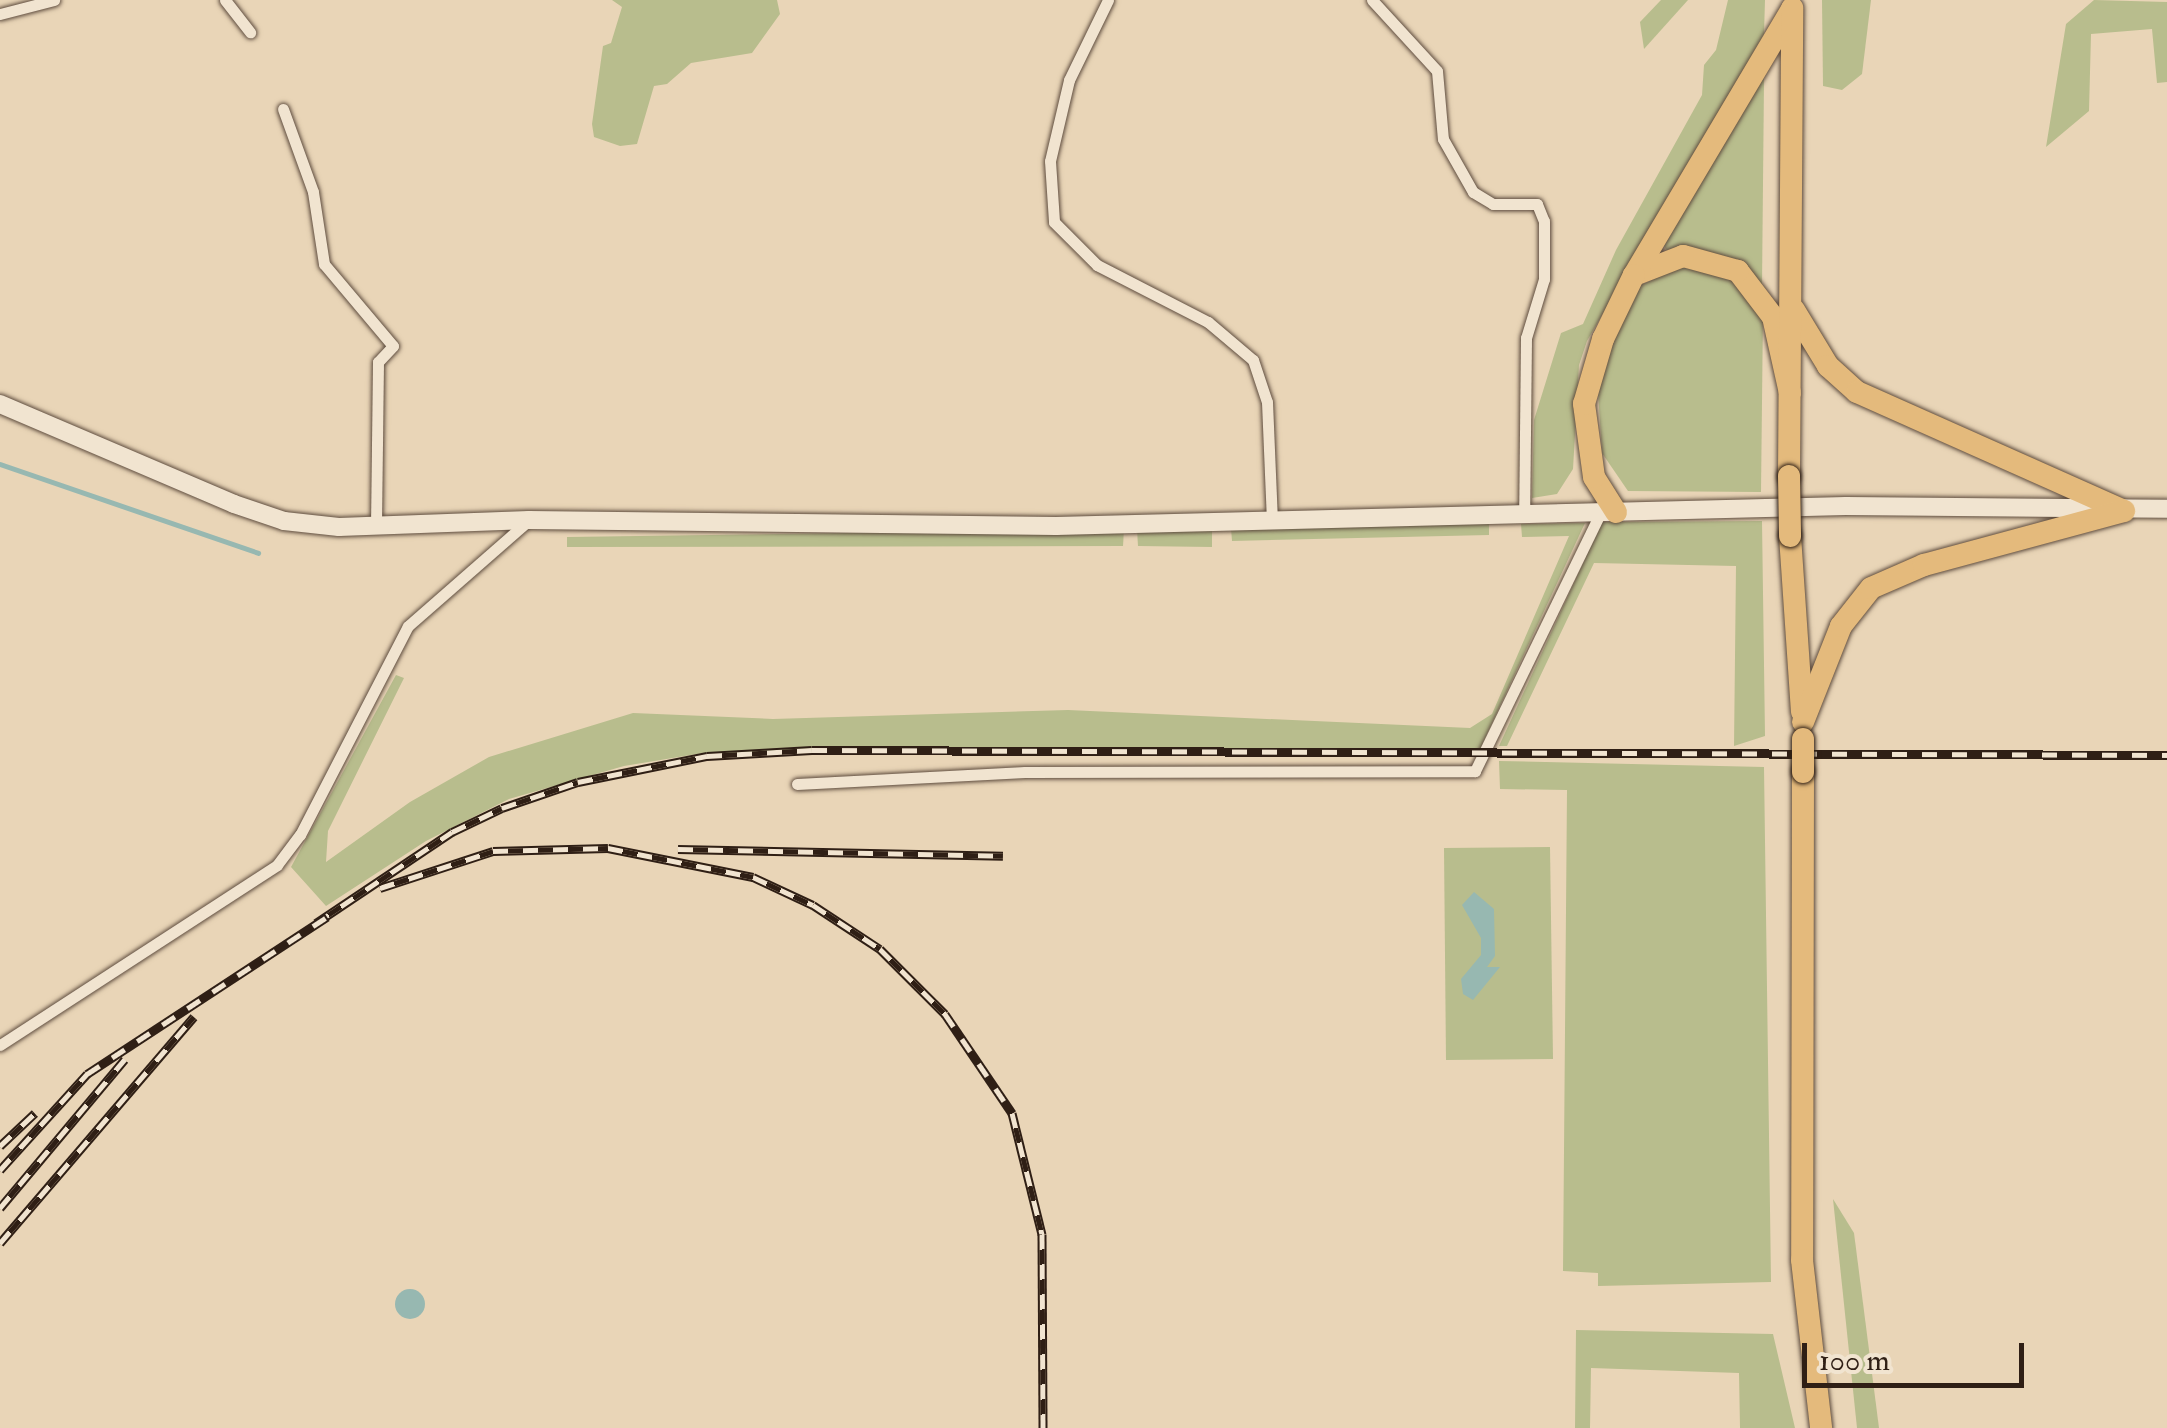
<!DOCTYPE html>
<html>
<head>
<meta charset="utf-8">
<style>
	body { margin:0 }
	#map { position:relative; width:2167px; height:1428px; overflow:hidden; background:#e9d5b7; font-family:"IM FELL Double Pica",serif }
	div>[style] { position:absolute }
	.green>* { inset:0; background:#b8bd8d }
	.water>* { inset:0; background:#97b8b1 }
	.round { border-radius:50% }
	.stream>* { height:5px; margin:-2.5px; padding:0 2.5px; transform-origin:2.5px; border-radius:2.5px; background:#97b8b1 }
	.roads { filter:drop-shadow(0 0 2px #5e4c3e) drop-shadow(0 0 2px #5e4c3e) }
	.street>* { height:11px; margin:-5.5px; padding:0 5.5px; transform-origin:5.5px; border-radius:5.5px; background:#f1e4d0 }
	.secondary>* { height:18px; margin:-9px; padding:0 9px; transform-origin:9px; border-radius:9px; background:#f1e4d0 }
	.highway>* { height:22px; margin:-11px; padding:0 11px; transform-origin:11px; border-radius:11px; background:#e4ba7c }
	.rail>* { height:9px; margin-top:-4.5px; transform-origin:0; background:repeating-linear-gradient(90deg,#f1e4d0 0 15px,#2f1f15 0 30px); box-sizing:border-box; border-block:2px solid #2f1f15 }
	.bridges { filter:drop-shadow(0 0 2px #2f1f15) drop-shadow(0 0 2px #2f1f15) }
	.highway-bridge>* { height:22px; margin:-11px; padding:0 11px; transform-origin:11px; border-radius:11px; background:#e4ba7c }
	span { translate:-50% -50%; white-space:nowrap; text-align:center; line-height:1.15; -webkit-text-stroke:8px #f1e4d0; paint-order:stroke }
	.scale { position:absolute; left:1802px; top:1343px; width:222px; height:45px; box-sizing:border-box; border:5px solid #2f1f15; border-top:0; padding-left:12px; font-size:30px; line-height:35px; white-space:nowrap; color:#2f1f15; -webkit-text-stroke:8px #f1e4d0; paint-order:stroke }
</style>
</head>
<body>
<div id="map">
	<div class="green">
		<i style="clip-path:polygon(612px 0,777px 0,780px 14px,752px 53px,691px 63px,667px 84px,654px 86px,637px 144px,620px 146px,594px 137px,592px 124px,603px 46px,611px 43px,622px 7px)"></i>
		<i style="clip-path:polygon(1661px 0,1688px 0,1644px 49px,1640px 22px)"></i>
		<i style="clip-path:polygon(1728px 0,1765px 0,1764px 34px,1587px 341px,1579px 365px,1573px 469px,1557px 494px,1532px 498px,1534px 420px,1561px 333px,1583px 324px,1616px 250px,1702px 95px,1704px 65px,1716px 50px)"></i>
		<i style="clip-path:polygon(1822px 0,1871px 0,1862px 74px,1842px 90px,1823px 86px)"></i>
		<i style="clip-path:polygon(2094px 0,2167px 2px,2167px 82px,2157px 83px,2152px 29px,2091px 34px,2089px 111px,2046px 147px,2066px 24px)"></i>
		<i style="clip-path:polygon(1763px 61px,1764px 81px,1762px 286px,1668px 252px,1660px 240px)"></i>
		<i style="clip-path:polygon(1682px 266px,1732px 277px,1763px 312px,1761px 492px,1628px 491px,1602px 453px,1597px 376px,1639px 286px)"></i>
		<i style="clip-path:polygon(1762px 521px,1765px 736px,1734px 746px,1736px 566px,1594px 563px,1507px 746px,1499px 746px,1602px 522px)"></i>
		<i style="clip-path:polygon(1585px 523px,1480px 749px,703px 753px,624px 766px,509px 799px,426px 841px,326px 906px,291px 867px,396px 675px,404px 678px,328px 831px,326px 862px,410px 802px,489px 757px,633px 713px,773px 719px,1068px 710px,1470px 728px,1492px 714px,1569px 536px,1522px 537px,1521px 524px)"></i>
		<i style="clip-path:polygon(1489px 524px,1489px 535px,1232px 541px,1231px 528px)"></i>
		<i style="clip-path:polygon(1212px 528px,1212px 547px,1138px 546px,1137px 529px)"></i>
		<i style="clip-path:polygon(1124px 529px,1123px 546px,567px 547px,567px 537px)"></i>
		<i style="clip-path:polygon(1499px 761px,1764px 767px,1771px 1282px,1598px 1286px,1598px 1273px,1563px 1271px,1567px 790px,1500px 789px)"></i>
		<i style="clip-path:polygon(1550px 847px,1553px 1059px,1446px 1060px,1444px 848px)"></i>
		<i style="clip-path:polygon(1833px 1199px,1854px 1233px,1879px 1428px,1857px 1428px)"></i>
		<i style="clip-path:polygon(1576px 1330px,1773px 1334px,1795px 1428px,1740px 1428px,1739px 1373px,1591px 1368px,1590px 1428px,1575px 1428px)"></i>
	</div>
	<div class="water">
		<i style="clip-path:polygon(1474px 892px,1494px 909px,1495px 956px,1487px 967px,1500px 967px,1473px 1000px,1463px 994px,1461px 979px,1481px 955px,1481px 938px,1462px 905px)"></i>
		<i class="round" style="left:395px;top:1289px;width:30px;height:30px"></i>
	</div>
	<div class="stream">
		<i style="left:0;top:464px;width:273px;rotate:19deg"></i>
	</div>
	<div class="roads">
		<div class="street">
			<i style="left:225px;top:0;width:41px;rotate:52deg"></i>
			<i style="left:1108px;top:0;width:89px;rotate:116deg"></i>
			<i style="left:1069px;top:80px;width:83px;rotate:103.2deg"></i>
			<i style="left:1050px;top:161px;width:61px;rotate:86.2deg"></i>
			<i style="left:1054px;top:222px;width:61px;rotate:45deg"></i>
			<i style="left:1097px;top:265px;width:125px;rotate:27.2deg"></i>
			<i style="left:1208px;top:322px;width:59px;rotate:40.2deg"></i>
			<i style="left:1253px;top:360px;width:44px;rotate:71.6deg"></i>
			<i style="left:1267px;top:402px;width:121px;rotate:87.6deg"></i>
			<i style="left:1372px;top:0;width:96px;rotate:47.5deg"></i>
			<i style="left:1437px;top:71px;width:68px;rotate:85deg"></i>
			<i style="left:1443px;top:139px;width:61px;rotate:60.5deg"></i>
			<i style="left:1473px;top:192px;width:23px;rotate:31deg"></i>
			<i style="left:1493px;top:204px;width:44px"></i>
			<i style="left:1537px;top:204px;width:18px;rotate:68deg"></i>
			<i style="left:1544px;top:221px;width:58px;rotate:90deg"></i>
			<i style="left:1544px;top:279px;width:62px;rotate:107deg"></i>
			<i style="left:1526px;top:338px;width:179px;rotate:90.6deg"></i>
			<i style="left:0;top:14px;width:56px;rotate:-14.5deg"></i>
			<i style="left:283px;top:109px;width:88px;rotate:70.1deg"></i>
			<i style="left:313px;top:192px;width:73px;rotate:81.3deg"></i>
			<i style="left:324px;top:264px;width:107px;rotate:49.9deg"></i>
			<i style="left:393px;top:346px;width:22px;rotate:133deg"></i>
			<i style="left:378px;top:362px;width:163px;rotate:90.7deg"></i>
			<i style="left:797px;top:784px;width:228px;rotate:-3deg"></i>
			<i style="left:1025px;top:772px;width:450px;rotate:-0.1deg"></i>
			<i style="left:1475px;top:771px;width:286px;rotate:-64.1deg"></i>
			<i style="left:0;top:1045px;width:330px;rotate:-33deg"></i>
			<i style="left:277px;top:865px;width:38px;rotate:-53deg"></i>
			<i style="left:300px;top:835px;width:235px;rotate:-62.7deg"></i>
			<i style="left:408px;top:626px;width:161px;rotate:-41.2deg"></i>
		</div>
		<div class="secondary">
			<i style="left:0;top:404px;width:254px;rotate:23.1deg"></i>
			<i style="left:234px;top:504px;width:53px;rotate:18.8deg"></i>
			<i style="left:284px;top:521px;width:55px;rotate:6.2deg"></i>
			<i style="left:339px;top:527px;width:190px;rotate:-2.1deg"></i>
			<i style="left:529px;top:520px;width:527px;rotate:0.65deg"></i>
			<i style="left:1056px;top:526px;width:790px;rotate:-1.45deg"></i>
			<i style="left:1846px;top:506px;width:321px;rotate:0.5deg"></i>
		</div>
		<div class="highway">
			<i style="left:1794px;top:310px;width:66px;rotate:58.7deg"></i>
			<i style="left:1828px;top:366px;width:39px;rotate:42deg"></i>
			<i style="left:1857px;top:392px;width:292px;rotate:24deg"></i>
			<i style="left:1790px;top:393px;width:78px;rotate:-102.6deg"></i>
			<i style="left:1773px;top:317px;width:58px;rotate:-127.3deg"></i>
			<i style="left:1738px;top:271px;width:57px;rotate:-164.7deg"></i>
			<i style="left:1683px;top:256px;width:53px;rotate:158.8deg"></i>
			<i style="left:1634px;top:275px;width:309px;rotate:-59.3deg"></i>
			<i style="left:1789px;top:476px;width:468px;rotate:-89.6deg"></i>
			<i style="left:1616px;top:512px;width:41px;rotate:-122.2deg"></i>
			<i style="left:1594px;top:477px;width:74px;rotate:-97.8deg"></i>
			<i style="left:1584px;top:404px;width:68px;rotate:-73.7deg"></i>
			<i style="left:1603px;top:339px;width:71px;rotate:-64.2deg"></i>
			<i style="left:1790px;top:536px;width:176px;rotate:86.1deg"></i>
			<i style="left:1803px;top:722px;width:103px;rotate:-68.4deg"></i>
			<i style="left:1841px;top:626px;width:48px;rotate:-51.7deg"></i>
			<i style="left:1871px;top:588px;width:58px;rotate:-23.5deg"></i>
			<i style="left:1924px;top:565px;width:207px;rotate:-15.1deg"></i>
			<i style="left:1803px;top:772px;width:488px;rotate:90.1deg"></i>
			<i style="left:1802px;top:1260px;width:169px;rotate:83.5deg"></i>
		</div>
	</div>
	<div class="rail">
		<i style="left:678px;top:849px;width:325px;rotate:1.2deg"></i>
		<i style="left:380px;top:888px;width:119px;rotate:-18.1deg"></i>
		<i style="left:493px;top:851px;width:115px;rotate:-1.5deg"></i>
		<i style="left:608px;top:848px;width:148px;rotate:11.3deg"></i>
		<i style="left:753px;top:877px;width:66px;rotate:25deg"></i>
		<i style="left:813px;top:905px;width:80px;rotate:33.3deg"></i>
		<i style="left:880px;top:949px;width:92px;rotate:45deg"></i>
		<i style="left:945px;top:1014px;width:120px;rotate:55.9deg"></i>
		<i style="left:1012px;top:1113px;width:125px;rotate:76.1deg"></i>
		<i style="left:1042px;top:1234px;width:194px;rotate:89.7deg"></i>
		<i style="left:316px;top:923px;width:164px;rotate:-33.8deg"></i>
		<i style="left:452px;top:832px;width:55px;rotate:-25.6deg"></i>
		<i style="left:502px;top:808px;width:80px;rotate:-18.9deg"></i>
		<i style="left:578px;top:782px;width:132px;rotate:-11.4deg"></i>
		<i style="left:707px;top:756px;width:105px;rotate:-3.3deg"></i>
		<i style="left:812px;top:750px;width:1355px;rotate:0.21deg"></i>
		<i style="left:0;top:1146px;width:48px;rotate:-43.3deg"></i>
		<i style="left:0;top:1170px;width:130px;rotate:-47.8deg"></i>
		<i style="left:87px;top:1074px;width:287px;rotate:-33.2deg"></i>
		<i style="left:0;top:1208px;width:194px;rotate:-50deg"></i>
		<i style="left:0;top:1243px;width:298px;rotate:-49.4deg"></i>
	</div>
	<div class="bridges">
		<div class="highway-bridge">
			<i style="left:1789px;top:476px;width:60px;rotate:89deg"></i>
			<i style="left:1803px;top:772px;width:33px;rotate:-90deg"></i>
		</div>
	</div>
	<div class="scale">100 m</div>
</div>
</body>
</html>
